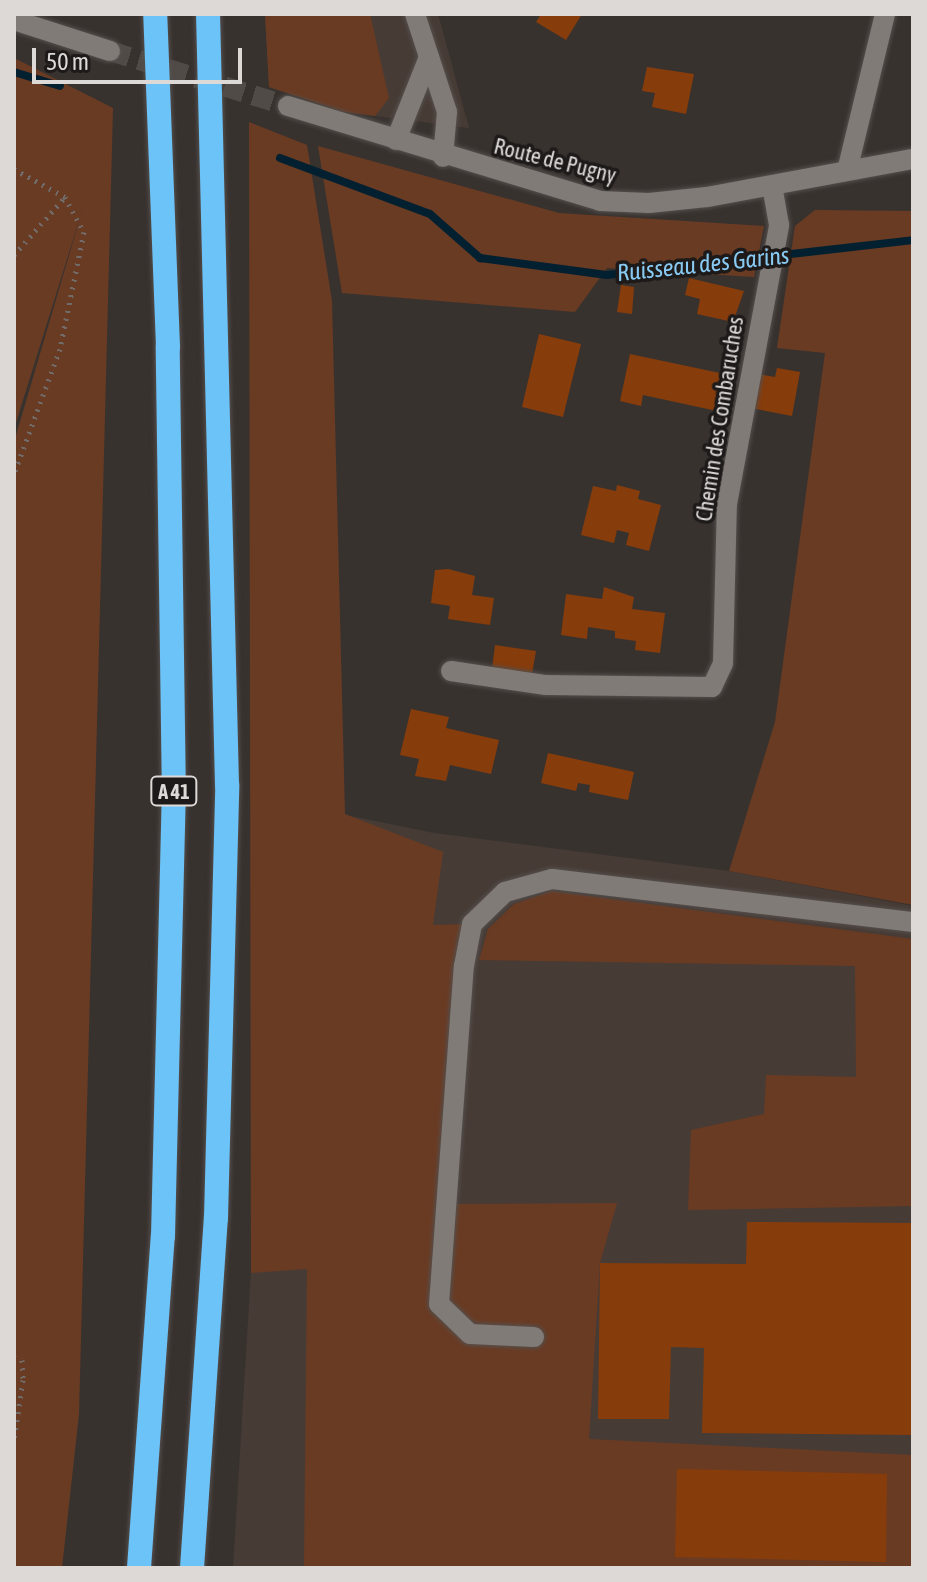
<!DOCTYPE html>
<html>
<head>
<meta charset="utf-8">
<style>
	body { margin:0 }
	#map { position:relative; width:927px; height:1582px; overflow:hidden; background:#38322f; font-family:"Asap Condensed",sans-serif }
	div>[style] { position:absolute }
	.built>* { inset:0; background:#473b35 }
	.green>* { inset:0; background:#6a3b23 }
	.stream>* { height:8px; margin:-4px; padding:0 4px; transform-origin:4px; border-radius:4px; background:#032030 }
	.building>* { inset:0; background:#873c0b }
	.minor-tunnel>* { height:20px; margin-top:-10px; transform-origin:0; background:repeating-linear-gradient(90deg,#514b48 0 20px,transparent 0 30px) }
	.path>* { height:5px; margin-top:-2.5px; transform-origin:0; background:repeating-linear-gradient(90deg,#716c69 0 2px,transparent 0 8px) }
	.roads { filter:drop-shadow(0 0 2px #544f4d) drop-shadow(0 0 2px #544f4d) }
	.minor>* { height:20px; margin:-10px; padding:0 10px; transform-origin:10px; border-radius:10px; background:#817b77 }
	.highway>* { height:24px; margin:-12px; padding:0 12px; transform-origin:12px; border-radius:12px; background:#6cc3f8 }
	span { translate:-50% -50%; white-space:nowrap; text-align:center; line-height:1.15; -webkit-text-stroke:7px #1d1a19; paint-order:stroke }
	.shield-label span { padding:2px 6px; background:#1d1a19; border:2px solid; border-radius:6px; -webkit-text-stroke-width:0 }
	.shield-label { font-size:20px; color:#ddd9d7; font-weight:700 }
	.street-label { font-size:22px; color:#ddd9d7 }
	.water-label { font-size:24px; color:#89caf3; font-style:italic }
	.frame { position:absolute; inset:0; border:16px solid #ddd9d7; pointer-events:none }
	.scale { position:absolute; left:32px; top:48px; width:210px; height:36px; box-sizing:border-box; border:4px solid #ddd9d7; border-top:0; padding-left:10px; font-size:24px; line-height:28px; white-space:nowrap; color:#ddd9d7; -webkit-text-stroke:6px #1d1a19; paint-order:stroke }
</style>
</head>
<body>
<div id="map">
	<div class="built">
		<i style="clip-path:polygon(265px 14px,438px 14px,469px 128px,344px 112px,269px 87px)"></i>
		<i style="clip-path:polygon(345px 815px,434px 833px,729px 871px,913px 906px,913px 1568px,233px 1568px,277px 844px)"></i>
	</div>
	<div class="green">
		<i style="clip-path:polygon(265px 14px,370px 14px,389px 98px,375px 116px,344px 112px,269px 87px)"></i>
		<i style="clip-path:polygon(14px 58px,113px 108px,79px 1414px,62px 1568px,14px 1568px,14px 442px,83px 208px,14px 429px)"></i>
		<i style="clip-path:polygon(249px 122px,307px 145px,332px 301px,345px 814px,443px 852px,433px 925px,472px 924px,447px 1204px,617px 1203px,600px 1263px,589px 1439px,913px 1455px,913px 1568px,304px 1568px,307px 1269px,251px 1273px)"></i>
		<i style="clip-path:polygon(318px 146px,559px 213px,764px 226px,754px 277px,607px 268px,575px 312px,342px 293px)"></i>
		<i style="clip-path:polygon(815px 210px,913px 211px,913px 905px,729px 871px,775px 722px,825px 353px,777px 348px,795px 226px)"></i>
		<i style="clip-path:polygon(551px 891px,913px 939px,913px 1206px,688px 1210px,691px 1130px,764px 1114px,766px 1075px,856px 1077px,855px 966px,479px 960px,488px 929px,514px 904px)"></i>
	</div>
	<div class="stream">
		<i style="left:14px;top:72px;width:48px;rotate:16.9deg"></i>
		<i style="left:280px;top:158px;width:160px;rotate:20.5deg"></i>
		<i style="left:430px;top:214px;width:67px;rotate:41.3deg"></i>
		<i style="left:480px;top:258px;width:128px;rotate:7.6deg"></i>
		<i style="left:607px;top:275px;width:308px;rotate:-6.5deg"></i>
	</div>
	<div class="building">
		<i style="clip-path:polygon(541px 14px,582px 14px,566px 40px,536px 22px)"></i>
		<i style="clip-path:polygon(647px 67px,694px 74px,686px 114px,652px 107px,655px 93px,642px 91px)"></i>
		<i style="clip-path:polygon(689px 278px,744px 291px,733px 322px,697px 314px,700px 299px,685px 295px)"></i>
		<i style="clip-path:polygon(621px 285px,634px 287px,632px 314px,617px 312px)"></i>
		<i style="clip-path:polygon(539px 334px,581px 344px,563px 417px,522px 407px)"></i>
		<i style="clip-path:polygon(630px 354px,734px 376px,726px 413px,643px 395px,641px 406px,620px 401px)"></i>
		<i style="clip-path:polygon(777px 368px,800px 372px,792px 416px,751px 408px,757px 374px,775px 377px)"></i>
		<i style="clip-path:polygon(617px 485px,640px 491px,638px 499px,661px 505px,649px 551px,626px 545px,629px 533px,617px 530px,614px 543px,581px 535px,593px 486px,616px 491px)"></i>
		<i style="clip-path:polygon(448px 569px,475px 576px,472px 595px,494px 598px,490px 625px,448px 619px,450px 606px,431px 603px,435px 570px)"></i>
		<i style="clip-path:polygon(604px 587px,634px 597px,632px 609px,665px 613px,660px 653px,635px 650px,636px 641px,615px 638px,615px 631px,588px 627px,587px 639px,561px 635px,566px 594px,602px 599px)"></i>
		<i style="clip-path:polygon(495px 645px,536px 651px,532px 674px,492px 669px)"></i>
		<i style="clip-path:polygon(411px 709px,449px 717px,446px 728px,499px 740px,491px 774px,450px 765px,446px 781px,415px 776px,419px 759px,400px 755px)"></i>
		<i style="clip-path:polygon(548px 753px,634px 772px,628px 800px,589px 792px,590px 785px,578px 783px,576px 791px,541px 783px)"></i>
		<i style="clip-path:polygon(747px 1222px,913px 1223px,913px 1435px,702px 1433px,704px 1348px,671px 1347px,669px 1419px,598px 1419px,600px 1263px,746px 1264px)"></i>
		<i style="clip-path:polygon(677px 1469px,887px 1474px,886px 1562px,675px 1557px)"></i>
	</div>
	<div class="minor-tunnel">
		<i style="left:110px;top:51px;width:186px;rotate:17.2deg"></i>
	</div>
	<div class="path">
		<i style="left:14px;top:169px;width:58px;rotate:28.8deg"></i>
		<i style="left:65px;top:197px;width:40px;rotate:62deg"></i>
		<i style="left:84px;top:232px;width:119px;rotate:101.6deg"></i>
		<i style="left:60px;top:349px;width:133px;rotate:110.2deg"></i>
		<i style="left:14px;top:255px;width:77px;rotate:-48.7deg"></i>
		<i style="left:14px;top:1358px;width:8px;rotate:14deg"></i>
		<i style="left:22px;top:1360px;width:20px;rotate:87deg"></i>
		<i style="left:23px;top:1380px;width:61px;rotate:98.5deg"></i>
	</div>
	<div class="roads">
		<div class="minor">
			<i style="left:415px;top:14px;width:103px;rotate:71.9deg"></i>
			<i style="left:447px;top:112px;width:45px;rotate:95.1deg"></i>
			<i style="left:14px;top:20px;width:101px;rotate:17.9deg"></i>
			<i style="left:288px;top:106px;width:326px;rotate:16.9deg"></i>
			<i style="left:600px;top:201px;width:49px;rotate:2.3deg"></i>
			<i style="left:649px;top:203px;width:58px;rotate:-5.9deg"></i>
			<i style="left:707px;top:197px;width:209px;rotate:-10.5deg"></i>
			<i style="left:396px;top:140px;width:89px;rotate:-68.3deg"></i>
			<i style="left:848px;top:167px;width:157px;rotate:-76.4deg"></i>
			<i style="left:451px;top:671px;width:96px;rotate:8.4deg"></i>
			<i style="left:546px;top:685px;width:166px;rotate:0.7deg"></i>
			<i style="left:712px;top:687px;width:26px;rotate:-65deg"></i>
			<i style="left:723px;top:663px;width:159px;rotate:-88.6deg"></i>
			<i style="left:727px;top:504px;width:284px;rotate:-79.4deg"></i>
			<i style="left:779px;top:225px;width:40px;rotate:-100deg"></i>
			<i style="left:534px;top:1337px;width:64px;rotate:-177.3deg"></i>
			<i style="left:470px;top:1334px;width:43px;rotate:-135.9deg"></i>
			<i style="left:439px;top:1304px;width:339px;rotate:-85.8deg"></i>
			<i style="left:464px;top:966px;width:43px;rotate:-79.2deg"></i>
			<i style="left:472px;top:924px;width:46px;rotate:-44.1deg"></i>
			<i style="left:505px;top:892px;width:49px;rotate:-15.5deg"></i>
			<i style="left:552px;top:879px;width:364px;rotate:6.8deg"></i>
		</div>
		<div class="highway">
			<i style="left:139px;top:1568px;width:333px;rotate:-85.9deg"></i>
			<i style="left:163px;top:1236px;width:436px;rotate:-88.6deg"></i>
			<i style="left:174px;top:800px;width:453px;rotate:-90.8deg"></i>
			<i style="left:168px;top:347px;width:333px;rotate:-92.2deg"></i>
			<i style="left:192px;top:1568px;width:351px;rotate:-86.1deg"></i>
			<i style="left:216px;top:1218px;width:433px;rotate:-88.5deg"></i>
			<i style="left:227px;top:785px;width:771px;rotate:-91.41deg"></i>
		</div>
	</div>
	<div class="shield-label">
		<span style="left:174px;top:791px">A 41</span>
	</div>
	<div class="street-label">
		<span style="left:555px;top:161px;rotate:14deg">Route de Pugny</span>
		<span style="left:720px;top:419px;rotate:-81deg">Chemin des Combaruches</span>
	</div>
	<div class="water-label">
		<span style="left:703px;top:264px;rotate:-6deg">Ruisseau des Garins</span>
	</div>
	<div class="frame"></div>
	<div class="scale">50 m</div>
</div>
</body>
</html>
